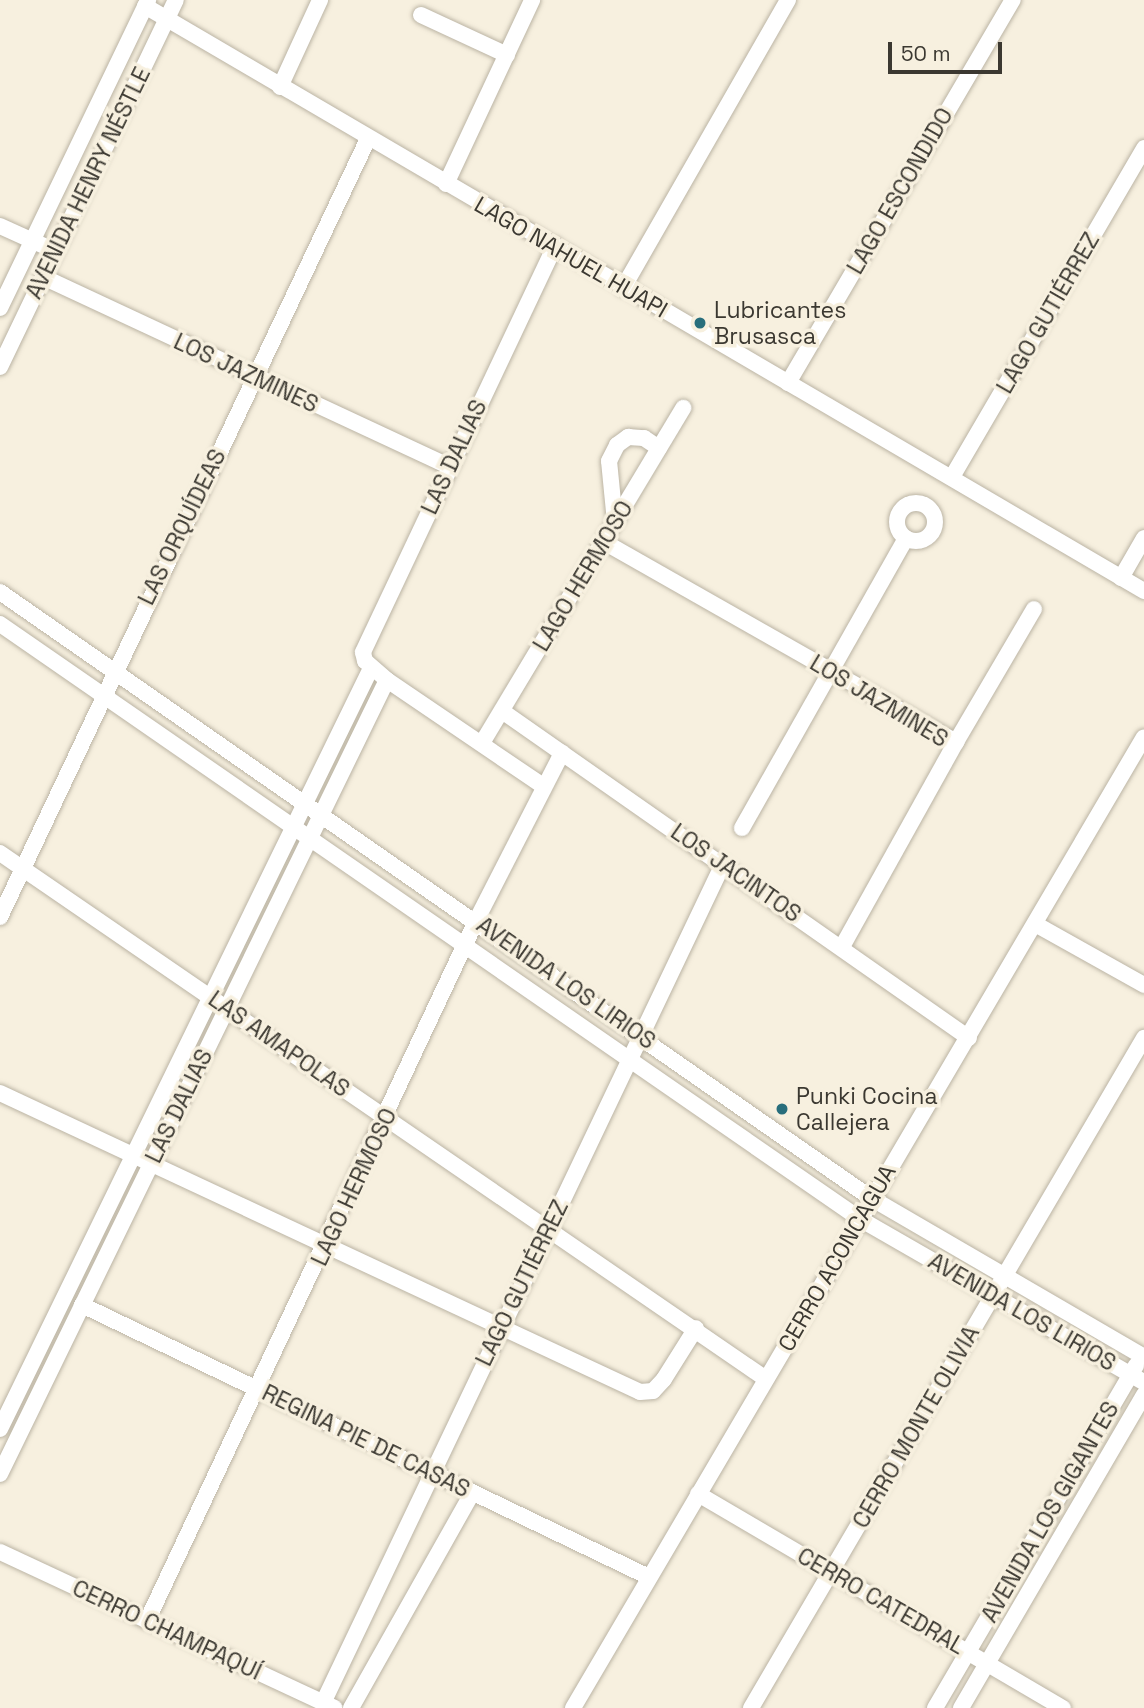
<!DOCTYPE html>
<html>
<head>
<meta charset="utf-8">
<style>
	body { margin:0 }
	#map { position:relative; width:1144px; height:1708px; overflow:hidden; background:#f7f0df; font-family:"Space Grotesk",sans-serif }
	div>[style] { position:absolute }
	.roads { filter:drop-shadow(0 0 2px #bbb4a4) drop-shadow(0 0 2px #bbb4a4) }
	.street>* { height:16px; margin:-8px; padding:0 8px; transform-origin:8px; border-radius:8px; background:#fff }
	.street>.ring { margin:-8px; padding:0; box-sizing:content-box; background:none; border:16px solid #fff; border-radius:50% }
	.dots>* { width:19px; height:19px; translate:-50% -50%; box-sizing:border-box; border:4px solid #f7f0df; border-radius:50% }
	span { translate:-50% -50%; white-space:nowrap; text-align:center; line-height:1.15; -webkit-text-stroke:7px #f7f0df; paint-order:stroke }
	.street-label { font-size:23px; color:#3b3831 }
	.poi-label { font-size:23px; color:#3b3831 }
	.left { translate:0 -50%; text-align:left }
	.scale { position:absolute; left:888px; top:42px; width:114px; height:32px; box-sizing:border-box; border:4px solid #3b3831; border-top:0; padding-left:9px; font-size:21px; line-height:24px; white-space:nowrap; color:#3b3831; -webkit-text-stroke:5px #f7f0df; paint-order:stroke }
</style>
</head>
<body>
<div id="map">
	<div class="roads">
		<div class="street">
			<i style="left:145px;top:6px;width:1158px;rotate:30.35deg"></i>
			<i style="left:421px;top:15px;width:95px;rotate:24.9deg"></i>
			<i style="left:280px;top:87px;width:96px;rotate:-65.3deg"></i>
			<i style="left:446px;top:184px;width:203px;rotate:-64.9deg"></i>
			<i style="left:0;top:226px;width:60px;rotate:24.4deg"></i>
			<i style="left:43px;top:277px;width:449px;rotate:25deg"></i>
			<i style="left:623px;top:288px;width:332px;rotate:-60.2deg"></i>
			<i style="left:0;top:308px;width:342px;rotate:-64.3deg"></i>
			<i style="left:0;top:367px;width:407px;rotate:-64.4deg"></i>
			<i style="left:788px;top:383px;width:444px;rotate:-59.6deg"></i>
			<i style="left:952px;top:477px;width:381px;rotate:-59.7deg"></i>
			<i class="ring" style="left:897px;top:503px;width:22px;height:22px"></i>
			<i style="left:615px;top:522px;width:61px;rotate:-95.6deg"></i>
			<i style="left:609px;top:461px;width:18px;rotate:-63deg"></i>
			<i style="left:617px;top:445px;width:14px;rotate:-36deg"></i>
			<i style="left:628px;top:437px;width:16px;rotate:4deg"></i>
			<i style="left:644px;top:438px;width:18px;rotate:34deg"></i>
			<i style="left:604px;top:542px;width:405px;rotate:29.6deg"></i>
			<i style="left:956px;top:742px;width:235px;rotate:119.1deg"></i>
			<i style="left:1121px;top:578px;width:46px;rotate:-60.1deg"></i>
			<i style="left:0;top:592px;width:1061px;rotate:34.83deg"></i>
			<i style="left:871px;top:1198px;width:316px;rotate:30.2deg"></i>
			<i style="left:0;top:624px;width:1046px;rotate:34.68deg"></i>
			<i style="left:860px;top:1219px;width:327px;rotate:29.9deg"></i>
			<i style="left:387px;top:680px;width:189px;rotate:34.2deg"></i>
			<i style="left:502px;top:711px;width:570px;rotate:35deg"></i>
			<i style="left:956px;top:742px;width:154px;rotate:-59.6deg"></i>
			<i style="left:482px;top:743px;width:391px;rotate:-59deg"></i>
			<i style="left:742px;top:828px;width:333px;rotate:-60.5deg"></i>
			<i style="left:0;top:853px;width:929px;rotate:34.48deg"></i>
			<i style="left:0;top:917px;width:861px;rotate:-64.69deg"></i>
			<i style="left:1035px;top:924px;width:125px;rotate:29.2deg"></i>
			<i style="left:0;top:1093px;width:706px;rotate:25.04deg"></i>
			<i style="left:640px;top:1392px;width:13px;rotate:-4deg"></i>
			<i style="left:653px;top:1391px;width:16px;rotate:-47deg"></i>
			<i style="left:664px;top:1379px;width:60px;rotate:-57.9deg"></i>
			<i style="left:82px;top:1305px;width:629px;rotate:25.63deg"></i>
			<i style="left:0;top:1429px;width:847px;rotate:-64.01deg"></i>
			<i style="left:0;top:1474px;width:883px;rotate:-64.02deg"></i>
			<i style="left:387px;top:680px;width:29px;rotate:-139deg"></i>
			<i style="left:365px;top:661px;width:9px;rotate:-103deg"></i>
			<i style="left:363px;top:652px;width:450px;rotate:-64.7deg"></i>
			<i style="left:698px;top:1494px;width:423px;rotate:30.4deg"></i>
			<i style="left:0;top:1552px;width:369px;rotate:25deg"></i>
			<i style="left:147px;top:1621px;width:773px;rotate:-64.83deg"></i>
			<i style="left:476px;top:921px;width:189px;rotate:-62.9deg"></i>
			<i style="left:323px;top:1703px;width:929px;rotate:-64.51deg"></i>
			<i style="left:351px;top:1708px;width:247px;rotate:-60.6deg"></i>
			<i style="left:573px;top:1708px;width:1126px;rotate:-59.54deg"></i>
			<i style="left:751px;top:1708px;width:777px;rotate:-59.61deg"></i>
			<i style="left:935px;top:1708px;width:397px;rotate:-59.6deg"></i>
			<i style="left:961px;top:1708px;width:363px;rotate:-59.7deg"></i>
		</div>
	</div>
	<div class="dots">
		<i style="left:700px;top:323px;background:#286e7c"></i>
		<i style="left:782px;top:1109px;background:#286e7c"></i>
	</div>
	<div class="street-label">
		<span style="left:88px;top:183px;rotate:-64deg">AVENIDA HENRY NÉSTLE</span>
		<span style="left:900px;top:191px;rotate:-60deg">LAGO ESCONDIDO</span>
		<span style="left:571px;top:257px;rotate:30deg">LAGO NAHUEL HUAPI</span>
		<span style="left:1048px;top:313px;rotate:-60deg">LAGO GUTIÉRREZ</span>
		<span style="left:246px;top:373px;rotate:25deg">LOS JAZMINES</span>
		<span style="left:454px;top:457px;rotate:-65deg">LAS DALIAS</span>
		<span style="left:182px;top:527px;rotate:-64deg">LAS ORQUÍDEAS</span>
		<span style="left:583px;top:576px;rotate:-59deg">LAGO HERMOSO</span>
		<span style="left:879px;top:701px;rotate:31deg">LOS JAZMINES</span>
		<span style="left:736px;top:873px;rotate:35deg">LOS JACINTOS</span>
		<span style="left:566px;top:983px;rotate:35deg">AVENIDA LOS LIRIOS</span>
		<span style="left:279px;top:1044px;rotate:35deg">LAS AMAPOLAS</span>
		<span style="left:179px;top:1106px;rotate:-64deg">LAS DALIAS</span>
		<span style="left:354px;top:1187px;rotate:-65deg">LAGO HERMOSO</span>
		<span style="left:837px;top:1258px;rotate:-60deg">CERRO ACONCAGUA</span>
		<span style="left:522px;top:1283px;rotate:-64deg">LAGO GUTIÉRREZ</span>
		<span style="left:1022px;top:1312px;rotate:30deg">AVENIDA LOS LIRIOS</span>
		<span style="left:916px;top:1427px;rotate:-60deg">CERRO MONTE OLIVIA</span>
		<span style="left:366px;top:1441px;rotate:26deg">REGINA PIE DE CASAS</span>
		<span style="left:1050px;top:1512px;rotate:-60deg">AVENIDA LOS GIGANTES</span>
		<span style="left:881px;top:1601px;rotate:30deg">CERRO CATEDRAL</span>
		<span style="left:167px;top:1630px;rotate:25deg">CERRO CHAMPAQUÍ</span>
	</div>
	<div class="poi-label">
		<span class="left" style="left:714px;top:323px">Lubricantes<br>Brusasca</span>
		<span class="left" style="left:796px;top:1109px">Punki Cocina<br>Callejera</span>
	</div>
	<div class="scale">50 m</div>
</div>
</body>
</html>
